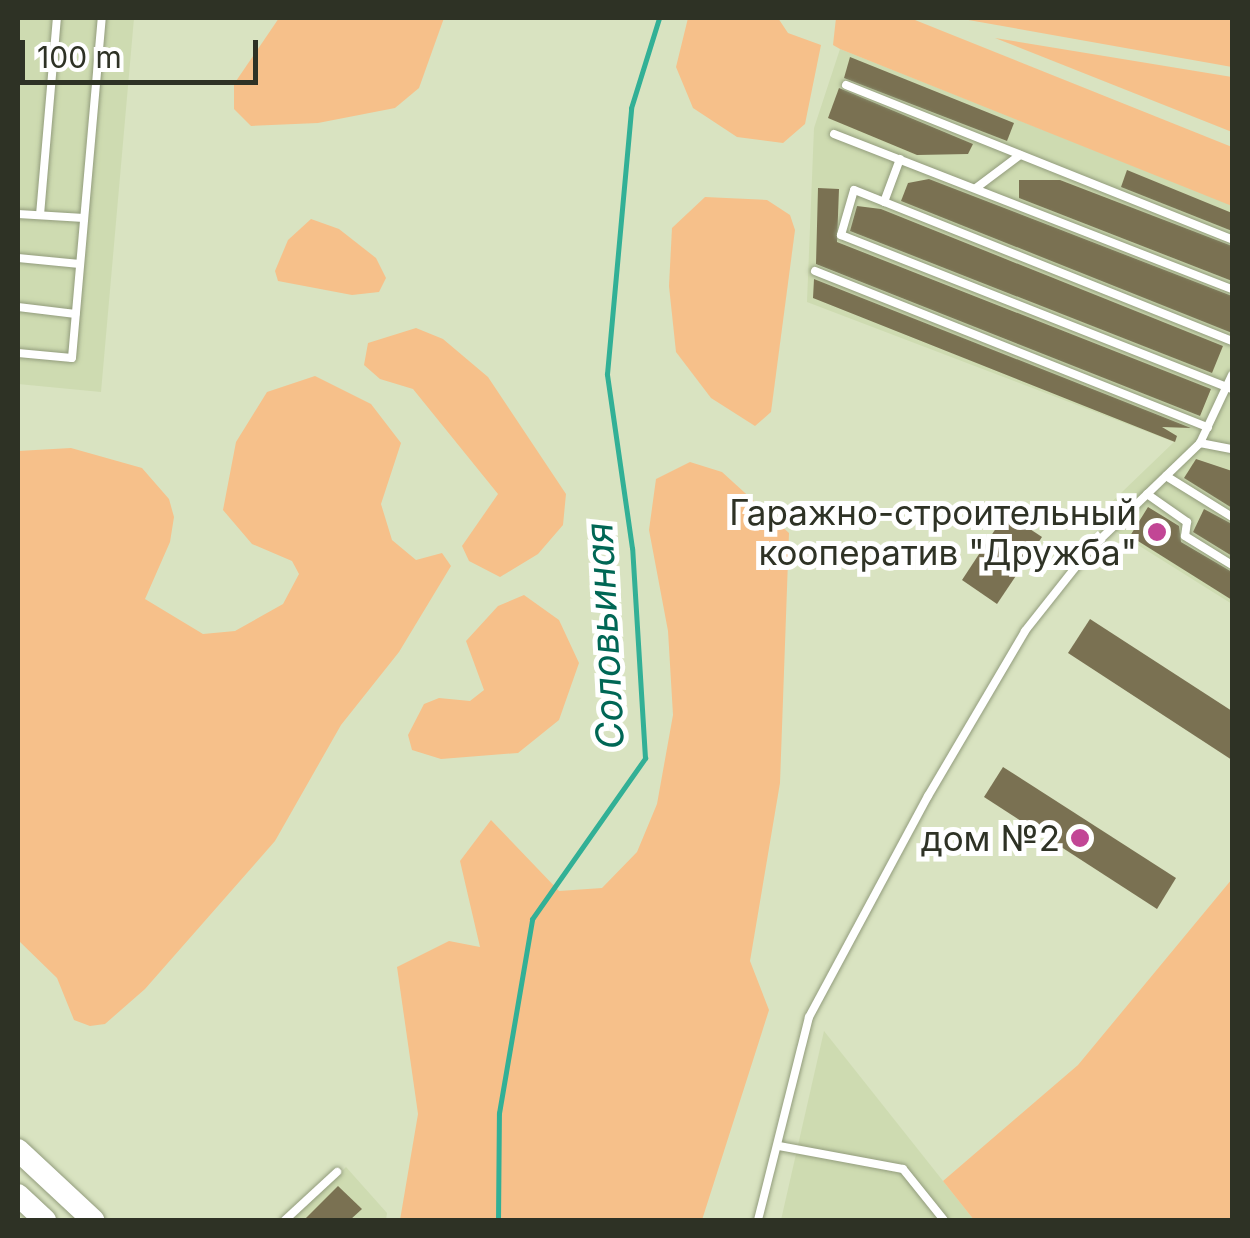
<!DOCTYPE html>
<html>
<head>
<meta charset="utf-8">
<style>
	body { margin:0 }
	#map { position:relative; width:1250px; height:1238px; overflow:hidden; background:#d9e3c1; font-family:Inter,sans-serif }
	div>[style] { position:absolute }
	.built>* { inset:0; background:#cedbb1 }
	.green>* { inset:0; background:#f6c08a }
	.stream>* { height:5px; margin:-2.5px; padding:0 2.5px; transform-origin:2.5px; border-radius:2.5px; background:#32b096 }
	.building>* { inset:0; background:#7a7152 }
	.roads { filter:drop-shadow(0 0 2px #929c7c) drop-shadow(0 0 2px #929c7c) }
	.lane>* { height:8px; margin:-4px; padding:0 4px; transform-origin:4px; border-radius:4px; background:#fff }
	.secondary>* { height:22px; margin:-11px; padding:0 11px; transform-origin:11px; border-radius:11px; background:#fff }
	.dots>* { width:28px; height:28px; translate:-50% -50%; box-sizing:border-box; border:5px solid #fff; border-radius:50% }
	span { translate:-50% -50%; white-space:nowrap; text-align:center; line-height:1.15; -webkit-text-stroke:10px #fff; paint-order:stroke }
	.poi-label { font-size:35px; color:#2e3225 }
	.right { translate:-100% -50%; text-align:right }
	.water-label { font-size:38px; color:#006755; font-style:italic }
	.frame { position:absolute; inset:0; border:20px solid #2e3225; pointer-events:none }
	.scale { position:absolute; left:20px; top:40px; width:238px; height:45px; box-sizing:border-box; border:5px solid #2e3225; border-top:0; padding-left:12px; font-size:30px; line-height:35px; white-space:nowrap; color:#2e3225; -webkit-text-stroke:8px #fff; paint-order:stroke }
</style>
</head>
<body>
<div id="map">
	<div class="built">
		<i style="clip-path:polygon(18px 18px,134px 18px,101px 392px,18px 384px)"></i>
		<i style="clip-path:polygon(840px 49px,1232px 205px,1232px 604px,1095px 518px,1174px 442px,807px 302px,814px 128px)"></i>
		<i style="clip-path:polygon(824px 1031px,974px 1220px,781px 1220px)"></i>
		<i style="clip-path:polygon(346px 1167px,387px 1213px,386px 1220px,292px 1220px)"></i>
	</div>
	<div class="green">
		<i style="clip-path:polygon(279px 18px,444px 18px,419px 88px,395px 108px,318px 123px,251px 126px,234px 109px,234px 84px)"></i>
		<i style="clip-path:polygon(688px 18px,778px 18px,788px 33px,821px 45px,805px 124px,783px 143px,737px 137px,693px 108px,676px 67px)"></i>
		<i style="clip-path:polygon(836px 18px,910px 18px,1232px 147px,1232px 206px,840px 49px,833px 45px)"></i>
		<i style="clip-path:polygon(957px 18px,1232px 18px,1232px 67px)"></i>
		<i style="clip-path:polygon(995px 38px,1232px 77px,1232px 132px)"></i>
		<i style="clip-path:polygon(705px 197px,767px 200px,790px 215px,795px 230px,771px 412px,755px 426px,711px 398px,676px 352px,669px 286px,672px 228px)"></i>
		<i style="clip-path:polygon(311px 219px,339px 229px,376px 258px,386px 278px,379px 292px,352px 295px,278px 281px,275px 271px,288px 240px)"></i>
		<i style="clip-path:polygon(416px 328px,443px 339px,488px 377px,566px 494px,563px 525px,538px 554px,500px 577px,469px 561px,462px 546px,498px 494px,413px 389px,380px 379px,364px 365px,368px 343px)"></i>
		<i style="clip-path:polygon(315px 376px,371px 404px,401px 443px,381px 504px,392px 540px,416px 560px,442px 553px,451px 566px,399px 652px,341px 725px,275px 841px,145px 989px,105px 1024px,90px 1026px,74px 1020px,57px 978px,18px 940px,18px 451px,71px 448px,142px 468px,169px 499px,174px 517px,170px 542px,145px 599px,203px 634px,235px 631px,283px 604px,299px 574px,292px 561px,252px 544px,223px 510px,236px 442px,267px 392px)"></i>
		<i style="clip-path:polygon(690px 462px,722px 472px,789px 533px,780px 783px,750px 961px,769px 1010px,702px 1220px,400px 1220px,418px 1114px,397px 967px,449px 941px,480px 947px,460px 861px,491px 820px,559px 891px,602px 888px,637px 852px,657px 804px,673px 715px,668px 631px,649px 530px,656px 479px)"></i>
		<i style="clip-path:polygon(524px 595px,559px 620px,579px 663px,559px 720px,518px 753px,441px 759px,412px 750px,408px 735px,424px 704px,439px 698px,470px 701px,484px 690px,466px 641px,498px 606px)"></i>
		<i style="clip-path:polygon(1232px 879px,1232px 1220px,974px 1220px,943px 1181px,1078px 1065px)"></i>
	</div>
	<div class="stream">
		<i style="left:498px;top:1220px;width:107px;rotate:-89.5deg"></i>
		<i style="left:499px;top:1113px;width:197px;rotate:-80.3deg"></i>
		<i style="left:532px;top:919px;width:197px;rotate:-54.9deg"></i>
		<i style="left:645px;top:758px;width:210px;rotate:-93.5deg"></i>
		<i style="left:632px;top:548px;width:176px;rotate:-98.2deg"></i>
		<i style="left:607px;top:374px;width:267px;rotate:-84.8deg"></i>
		<i style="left:631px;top:108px;width:94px;rotate:-72.7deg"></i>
	</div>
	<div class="building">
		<i style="clip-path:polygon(850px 57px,1014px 123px,1007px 141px,844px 78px)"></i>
		<i style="clip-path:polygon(839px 88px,973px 144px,968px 154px,917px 155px,828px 118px)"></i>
		<i style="clip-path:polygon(1127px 170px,1232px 213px,1232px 231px,1121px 187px)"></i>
		<i style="clip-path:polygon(929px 179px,1232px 296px,1232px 333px,901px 201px,908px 183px)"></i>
		<i style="clip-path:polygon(1019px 180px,1060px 180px,1232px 246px,1232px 281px,1019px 198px)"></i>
		<i style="clip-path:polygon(818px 188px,839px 189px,837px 242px,1211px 389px,1200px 416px,816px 264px)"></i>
		<i style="clip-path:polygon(857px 206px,881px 209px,1223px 346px,1212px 373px,850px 231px)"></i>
		<i style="clip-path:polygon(814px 279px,1191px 428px,1162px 427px,1177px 436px,1175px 442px,813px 298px)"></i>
		<i style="clip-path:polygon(1196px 459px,1232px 471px,1232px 508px,1184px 478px)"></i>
		<i style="clip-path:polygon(1148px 507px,1179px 526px,1181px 542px,1232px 572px,1232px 600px,1130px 536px)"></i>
		<i style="clip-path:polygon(1204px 509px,1232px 524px,1232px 556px,1193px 532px)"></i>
		<i style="clip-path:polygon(1006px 513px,1042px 537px,997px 604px,962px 580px)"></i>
		<i style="clip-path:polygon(1090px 619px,1232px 711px,1232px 760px,1068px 653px)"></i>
		<i style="clip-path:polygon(1003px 767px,1176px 878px,1157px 909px,984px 797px)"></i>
		<i style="clip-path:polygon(338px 1186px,362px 1209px,350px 1220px,304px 1220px)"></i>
	</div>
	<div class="roads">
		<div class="lane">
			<i style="left:846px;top:85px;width:416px;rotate:21.8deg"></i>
			<i style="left:834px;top:134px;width:427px;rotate:21.3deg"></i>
			<i style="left:976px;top:188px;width:55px;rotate:-36.9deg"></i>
			<i style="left:884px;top:202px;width:46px;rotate:-69.6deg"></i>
			<i style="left:18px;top:214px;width:66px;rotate:3.5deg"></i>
			<i style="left:40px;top:215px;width:198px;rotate:-85.1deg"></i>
			<i style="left:18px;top:258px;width:62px;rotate:5.5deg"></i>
			<i style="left:815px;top:271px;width:423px;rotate:21.7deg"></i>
			<i style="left:18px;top:307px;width:58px;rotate:6.9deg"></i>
			<i style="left:1232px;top:341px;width:407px;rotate:-158.2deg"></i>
			<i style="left:854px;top:190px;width:47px;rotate:106.1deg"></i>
			<i style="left:841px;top:235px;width:420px;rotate:21.5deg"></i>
			<i style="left:18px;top:353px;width:54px;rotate:5.3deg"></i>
			<i style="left:72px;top:358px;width:341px;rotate:-85deg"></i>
			<i style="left:1200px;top:443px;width:33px;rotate:11deg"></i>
			<i style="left:1166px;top:476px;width:78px;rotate:31.8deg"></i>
			<i style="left:1147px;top:494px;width:49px;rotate:35deg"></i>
			<i style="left:1187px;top:522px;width:14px;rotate:98deg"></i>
			<i style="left:1185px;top:536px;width:55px;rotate:31.7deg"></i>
			<i style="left:779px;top:1146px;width:126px;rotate:10.5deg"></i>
			<i style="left:903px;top:1169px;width:65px;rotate:51.2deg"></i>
			<i style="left:285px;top:1220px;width:71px;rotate:-42.7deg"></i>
			<i style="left:758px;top:1220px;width:209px;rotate:-75.9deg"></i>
			<i style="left:809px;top:1017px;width:251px;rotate:-61.7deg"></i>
			<i style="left:928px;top:796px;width:191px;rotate:-59.5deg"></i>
			<i style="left:1025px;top:631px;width:105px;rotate:-51.6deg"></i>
			<i style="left:1090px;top:549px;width:153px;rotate:-43.9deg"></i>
			<i style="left:1200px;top:443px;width:75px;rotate:-64.8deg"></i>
		</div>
		<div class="secondary">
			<i style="left:18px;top:1150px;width:103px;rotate:43deg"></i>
			<i style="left:18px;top:1195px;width:37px;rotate:43deg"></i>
		</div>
	</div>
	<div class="dots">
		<i style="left:1157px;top:532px;background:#c24695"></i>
		<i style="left:1080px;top:838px;background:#c24695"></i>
	</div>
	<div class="poi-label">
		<span class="right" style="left:1137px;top:532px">Гаражно-строительный<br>кооператив "Дружба"</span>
		<span class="right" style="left:1060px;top:838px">дом №2</span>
	</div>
	<div class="water-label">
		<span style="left:605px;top:636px;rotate:-93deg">Соловьиная</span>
	</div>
	<div class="frame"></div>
	<div class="scale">100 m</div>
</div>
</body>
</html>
